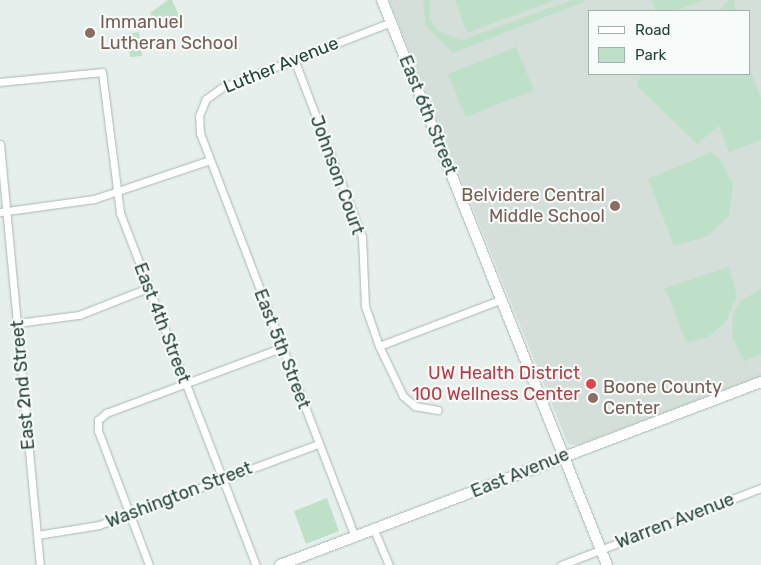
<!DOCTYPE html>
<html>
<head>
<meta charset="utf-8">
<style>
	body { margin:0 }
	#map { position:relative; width:761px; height:565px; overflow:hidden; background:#e6efeb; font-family:Rubik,sans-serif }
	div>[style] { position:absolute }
	.built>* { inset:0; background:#d4dfda }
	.green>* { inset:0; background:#bfe0c8 }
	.roads { filter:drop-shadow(0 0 1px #a8b8b2) drop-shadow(0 0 1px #a8b8b2) }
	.street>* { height:7px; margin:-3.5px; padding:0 3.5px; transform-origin:3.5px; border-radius:3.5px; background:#fff }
	.secondary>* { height:10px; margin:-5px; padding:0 5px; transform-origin:5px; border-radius:5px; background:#fff }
	.dots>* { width:14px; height:14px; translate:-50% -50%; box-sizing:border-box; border:2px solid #f7fbf9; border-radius:50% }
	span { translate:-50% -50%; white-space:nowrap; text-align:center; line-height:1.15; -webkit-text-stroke:4.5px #f7fbf9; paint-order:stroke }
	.education-label { font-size:18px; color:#785e54 }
	.left { translate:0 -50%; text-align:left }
	.right { translate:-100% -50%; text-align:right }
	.street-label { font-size:18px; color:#24423a }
	.health-label { font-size:18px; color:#be3a42 }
	.legend { position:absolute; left:588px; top:10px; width:162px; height:65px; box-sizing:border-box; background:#f7fbf9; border:1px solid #a3b1ad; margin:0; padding:6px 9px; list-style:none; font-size:15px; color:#24423a }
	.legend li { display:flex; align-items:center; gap:10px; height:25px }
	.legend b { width:25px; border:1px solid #a3b1ad }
</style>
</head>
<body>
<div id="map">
	<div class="built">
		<i style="clip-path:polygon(evenodd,389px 0,761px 0,761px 376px,578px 445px,568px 444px,389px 0,590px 11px,750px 11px,750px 74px,590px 74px,590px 11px)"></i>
	</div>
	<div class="green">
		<i style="clip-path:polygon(168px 0,172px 0,180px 18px,160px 30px,150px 13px)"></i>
		<i style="clip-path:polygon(423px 0,430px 0,429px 18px,439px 32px,462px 40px,572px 0,586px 1px,453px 53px,426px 26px)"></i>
		<i style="clip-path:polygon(455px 0,555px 0,467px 33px)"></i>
		<i style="clip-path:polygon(651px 0,705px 0,675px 11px,656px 11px)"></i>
		<i style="clip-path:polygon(729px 0,734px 0,736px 11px,718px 11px)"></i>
		<i style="clip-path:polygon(139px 32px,142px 56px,130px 57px,127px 34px)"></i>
		<i style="clip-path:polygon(516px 47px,534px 90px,466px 117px,448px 74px)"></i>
		<i style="clip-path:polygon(750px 69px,761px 99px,761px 140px,729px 152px,719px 126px,697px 144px,637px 86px,641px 74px,750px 74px)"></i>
		<i style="clip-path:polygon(712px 152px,720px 159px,733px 184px,729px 216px,708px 236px,674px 246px,648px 179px)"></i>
		<i style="clip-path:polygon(729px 267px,737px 296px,726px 322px,708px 337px,687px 343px,665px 288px)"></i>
		<i style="clip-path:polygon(761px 289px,761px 354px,744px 361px,732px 338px,733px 314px,740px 301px)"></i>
		<i style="clip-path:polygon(327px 498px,339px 531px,306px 544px,294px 511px)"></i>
	</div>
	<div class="roads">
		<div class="street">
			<i style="left:294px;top:59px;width:191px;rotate:69.1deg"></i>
			<i style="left:362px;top:237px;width:69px;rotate:87.5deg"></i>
			<i style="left:365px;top:306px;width:42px;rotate:70.7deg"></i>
			<i style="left:379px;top:346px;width:55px;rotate:64.4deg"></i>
			<i style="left:403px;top:396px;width:16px;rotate:40deg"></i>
			<i style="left:415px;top:406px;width:23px;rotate:10deg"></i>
			<i style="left:0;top:82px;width:102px;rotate:-5.6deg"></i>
			<i style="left:102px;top:72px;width:142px;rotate:82.7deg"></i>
			<i style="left:120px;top:213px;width:377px;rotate:68.9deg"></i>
			<i style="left:0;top:144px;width:423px;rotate:84.6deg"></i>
			<i style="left:0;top:212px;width:95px;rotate:-7.9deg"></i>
			<i style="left:94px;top:199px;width:122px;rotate:-18.6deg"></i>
			<i style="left:17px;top:323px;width:63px;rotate:-7.4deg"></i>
			<i style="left:79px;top:315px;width:74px;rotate:-21.4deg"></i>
			<i style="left:379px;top:346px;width:132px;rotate:-20.9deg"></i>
			<i style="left:374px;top:530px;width:38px;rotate:67deg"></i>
			<i style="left:37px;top:535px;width:63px;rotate:-9.2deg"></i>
			<i style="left:99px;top:525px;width:233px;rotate:-20.3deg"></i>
			<i style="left:355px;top:537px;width:433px;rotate:-111deg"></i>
			<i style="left:200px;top:133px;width:17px;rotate:-93deg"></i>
			<i style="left:199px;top:116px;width:18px;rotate:-68deg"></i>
			<i style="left:206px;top:99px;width:19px;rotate:-36deg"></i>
			<i style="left:221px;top:88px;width:182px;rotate:-21.2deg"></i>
			<i style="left:149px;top:565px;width:143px;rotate:-110.8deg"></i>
			<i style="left:98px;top:431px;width:11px;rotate:-90deg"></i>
			<i style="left:98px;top:420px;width:11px;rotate:-41deg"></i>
			<i style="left:106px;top:413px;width:187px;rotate:-20.4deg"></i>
			<i style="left:561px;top:565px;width:214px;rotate:-21.1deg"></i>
		</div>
		<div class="secondary">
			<i style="left:382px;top:0;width:608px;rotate:68.29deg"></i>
			<i style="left:280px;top:565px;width:515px;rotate:-20.83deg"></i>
		</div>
	</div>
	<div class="dots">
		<i style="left:90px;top:33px;background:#8d6e63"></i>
		<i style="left:615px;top:206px;background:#8d6e63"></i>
		<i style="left:591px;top:384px;background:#e0444e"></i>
		<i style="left:593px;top:398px;background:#8d6e63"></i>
	</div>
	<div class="education-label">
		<span class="left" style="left:100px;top:33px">Immanuel<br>Lutheran School</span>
		<span class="right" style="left:605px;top:206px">Belvidere Central<br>Middle School</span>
		<span class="left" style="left:603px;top:398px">Boone County<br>Center</span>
	</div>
	<div class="street-label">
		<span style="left:281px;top:65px;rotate:-22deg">Luther Avenue</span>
		<span style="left:428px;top:115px;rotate:68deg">East 6th Street</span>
		<span style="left:337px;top:175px;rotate:70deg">Johnson Court</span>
		<span style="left:162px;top:323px;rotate:69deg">East 4th Street</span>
		<span style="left:282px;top:349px;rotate:69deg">East 5th Street</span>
		<span style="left:23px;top:385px;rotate:-95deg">East 2nd Street</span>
		<span style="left:520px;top:473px;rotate:-22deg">East Avenue</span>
		<span style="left:179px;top:495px;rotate:-21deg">Washington Street</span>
		<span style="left:675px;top:521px;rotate:-21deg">Warren Avenue</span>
	</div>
	<div class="health-label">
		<span class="right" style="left:580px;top:384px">UW Health District<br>100 Wellness Center</span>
	</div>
	<ul class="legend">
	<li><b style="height:6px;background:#fff"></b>Road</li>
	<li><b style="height:14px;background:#bfe0c8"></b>Park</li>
	</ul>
</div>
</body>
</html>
